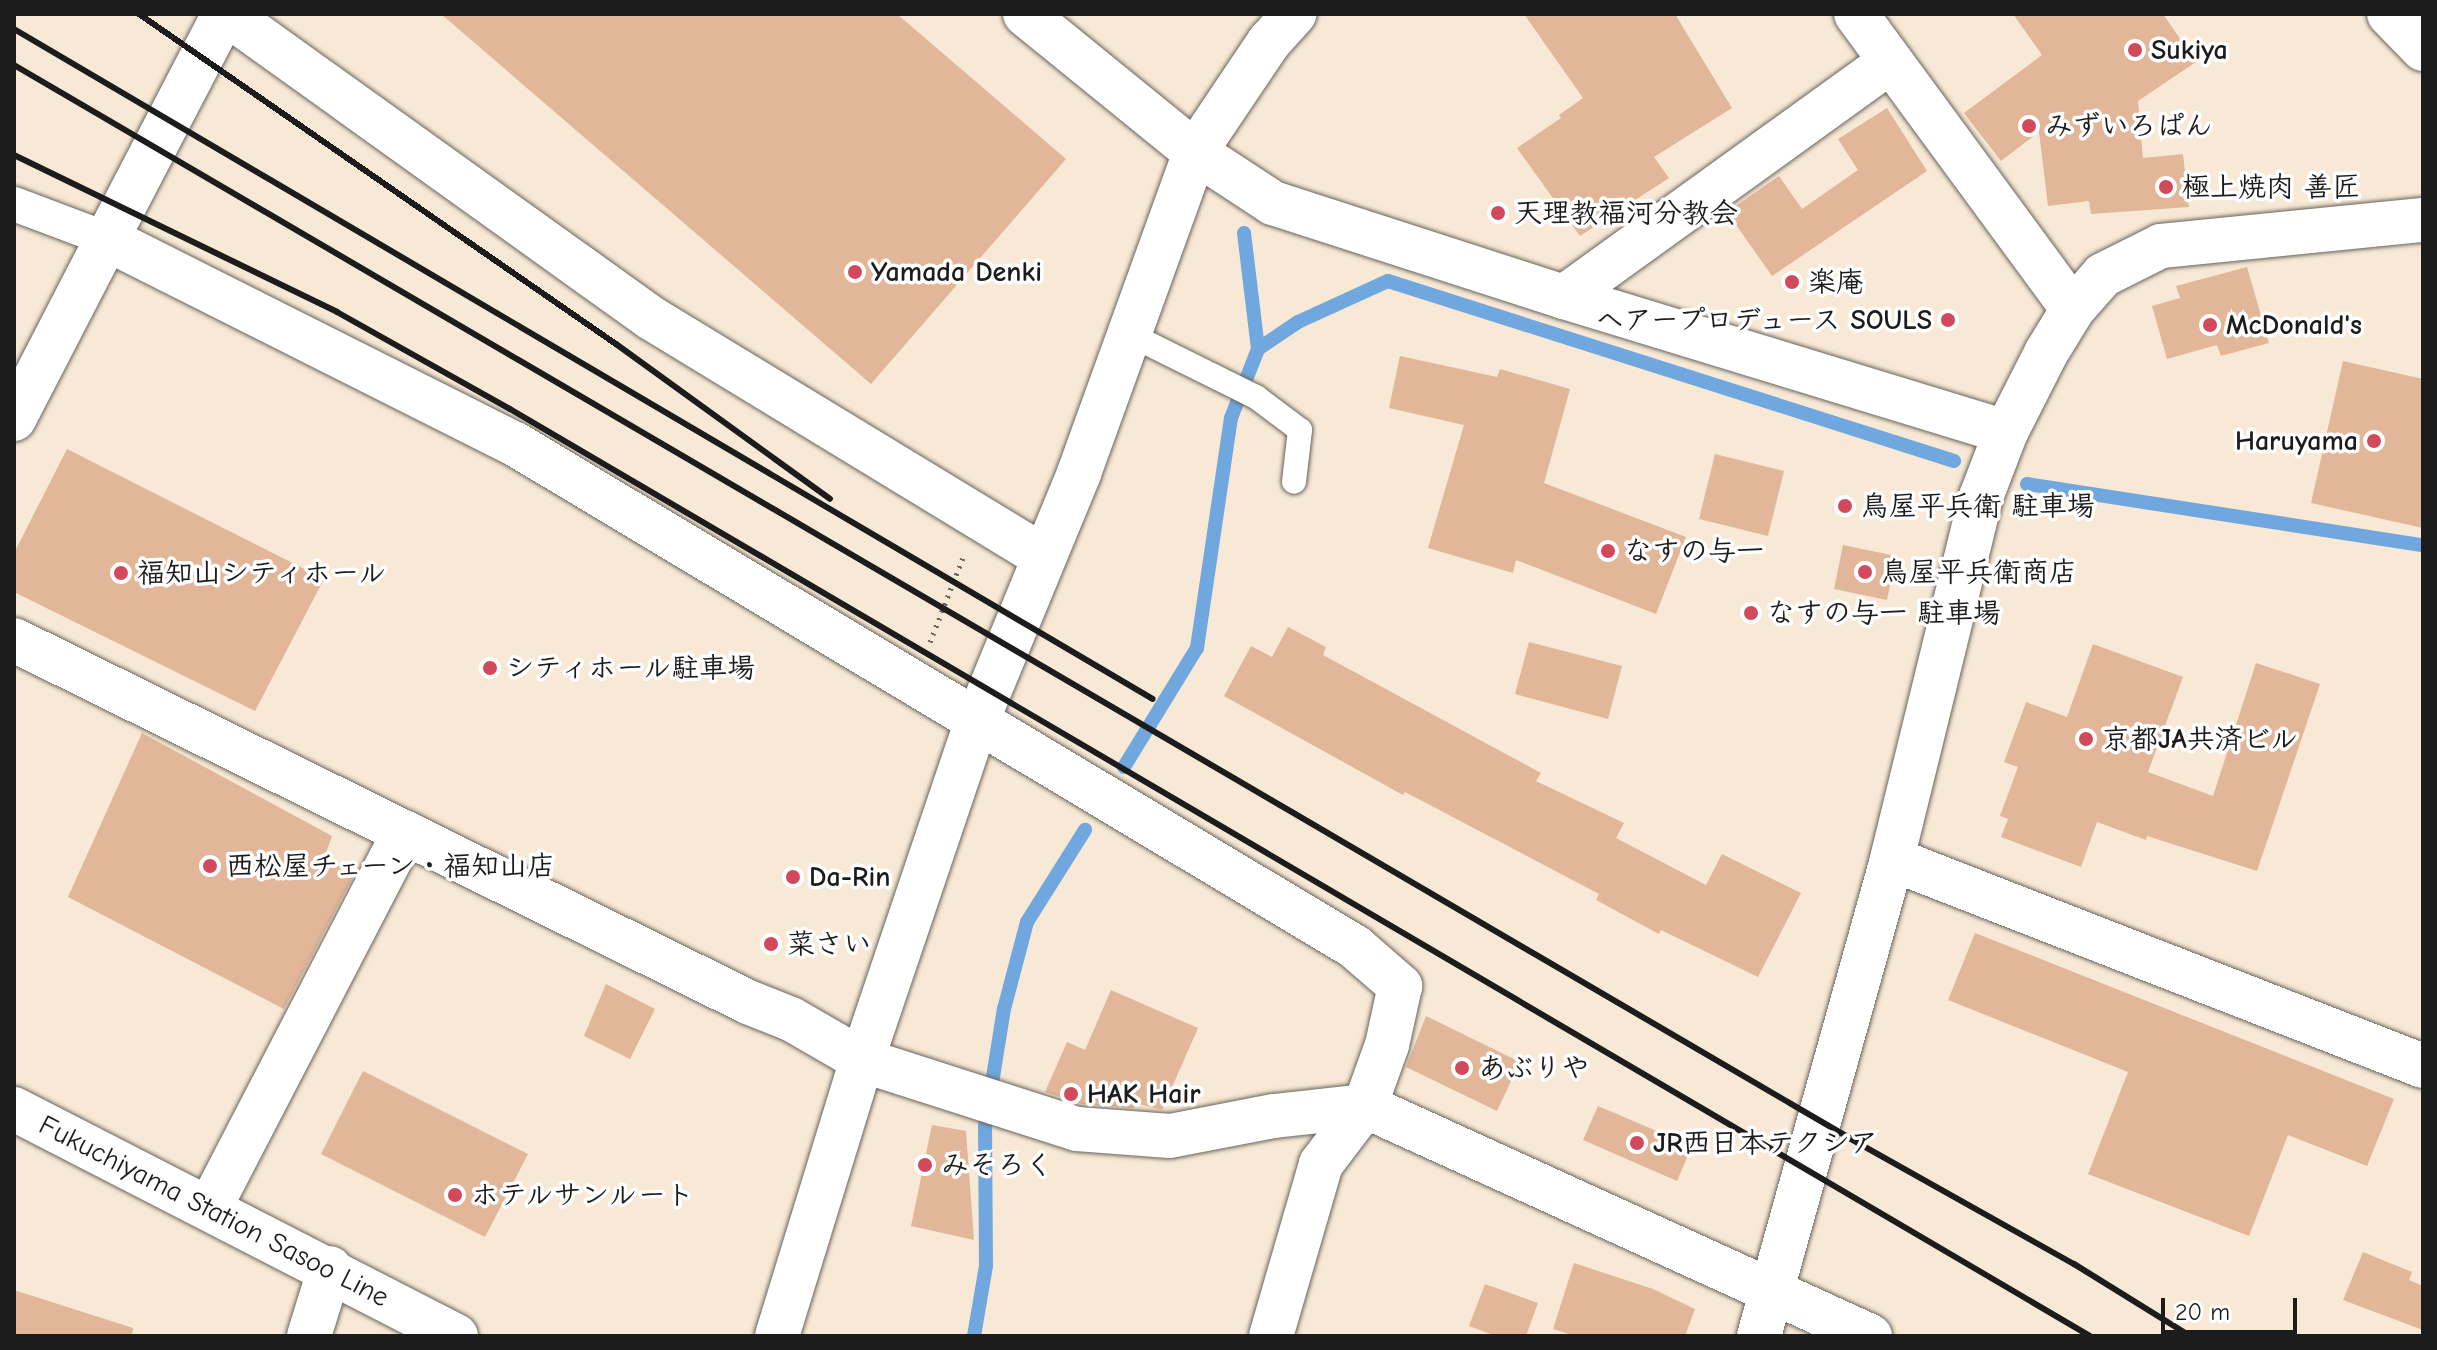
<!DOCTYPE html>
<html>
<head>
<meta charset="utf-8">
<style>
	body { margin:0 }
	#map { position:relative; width:2437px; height:1350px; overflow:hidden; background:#f7e9d5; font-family:"Comic Neue","Klee One",sans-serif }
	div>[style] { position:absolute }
	.stream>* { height:14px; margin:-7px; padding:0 7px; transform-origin:7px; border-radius:7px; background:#70a7de }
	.building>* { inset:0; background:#e2b699 }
	.path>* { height:5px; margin-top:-2.5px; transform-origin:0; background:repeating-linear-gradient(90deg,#69645d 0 2px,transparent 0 8px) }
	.roads { filter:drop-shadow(0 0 2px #69645d) drop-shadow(0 0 2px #69645d) }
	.service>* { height:24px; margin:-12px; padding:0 12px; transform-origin:12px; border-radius:12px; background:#fff }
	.pedestrian>* { height:34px; margin:-17px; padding:0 17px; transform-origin:17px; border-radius:17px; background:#fff }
	.minor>* { height:44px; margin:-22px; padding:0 22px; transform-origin:22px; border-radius:22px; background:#fff }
	.tertiary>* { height:44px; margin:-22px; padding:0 22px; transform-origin:22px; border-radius:22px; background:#fff }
	.secondary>* { height:44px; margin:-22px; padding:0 22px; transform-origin:22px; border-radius:22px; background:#fff }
	.trunk>* { height:44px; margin:-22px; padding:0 22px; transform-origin:22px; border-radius:22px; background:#fff }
	.rail>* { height:6px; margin:-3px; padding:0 3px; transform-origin:3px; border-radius:3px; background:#1c1c1c }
	.dots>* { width:22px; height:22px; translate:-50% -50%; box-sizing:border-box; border:4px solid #fff; border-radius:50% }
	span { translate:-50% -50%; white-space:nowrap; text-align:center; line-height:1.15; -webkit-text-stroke:7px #fff; paint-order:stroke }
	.poi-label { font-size:28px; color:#1c1c1c; font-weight:700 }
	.left { translate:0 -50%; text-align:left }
	.right { translate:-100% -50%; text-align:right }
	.street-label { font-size:28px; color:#1c1c1c }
	.frame { position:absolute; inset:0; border:16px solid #1c1c1c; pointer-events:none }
	.scale { position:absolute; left:2161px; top:1298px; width:136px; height:36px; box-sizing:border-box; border:4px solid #1c1c1c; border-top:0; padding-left:10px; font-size:24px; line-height:28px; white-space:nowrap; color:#1c1c1c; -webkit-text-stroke:6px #fff; paint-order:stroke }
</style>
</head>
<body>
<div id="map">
	<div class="stream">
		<i style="left:1244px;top:233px;width:117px;rotate:83.1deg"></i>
		<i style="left:2027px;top:484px;width:401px;rotate:8.8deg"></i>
		<i style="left:1124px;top:767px;width:140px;rotate:-58.5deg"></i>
		<i style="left:1197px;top:648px;width:232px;rotate:-81.6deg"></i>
		<i style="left:1231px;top:418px;width:74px;rotate:-68.6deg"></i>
		<i style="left:1258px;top:349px;width:48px;rotate:-34deg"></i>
		<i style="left:1298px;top:322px;width:99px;rotate:-24.5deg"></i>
		<i style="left:1388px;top:281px;width:594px;rotate:17.64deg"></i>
		<i style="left:974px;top:1336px;width:71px;rotate:-80.3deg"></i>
		<i style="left:986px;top:1266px;width:139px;rotate:-90.4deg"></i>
		<i style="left:985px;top:1127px;width:120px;rotate:-80.9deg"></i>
		<i style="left:1004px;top:1009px;width:90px;rotate:-75.2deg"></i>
		<i style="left:1027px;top:922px;width:109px;rotate:-57.8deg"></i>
	</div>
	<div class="building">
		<i style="clip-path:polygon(441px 14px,897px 14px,1066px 159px,871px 384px)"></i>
		<i style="clip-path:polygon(1524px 14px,1675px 14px,1732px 108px,1654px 157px,1669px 178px,1580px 236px,1517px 148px,1561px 118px,1559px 115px,1583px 98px)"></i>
		<i style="clip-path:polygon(2013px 14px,2163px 14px,2196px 62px,2138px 101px,2143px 158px,2183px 154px,2189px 207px,2091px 214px,2089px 201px,2048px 206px,2039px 132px,2001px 161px,1964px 113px,2042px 55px)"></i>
		<i style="clip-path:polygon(1887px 108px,1927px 171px,1772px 276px,1727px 212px,1779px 176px,1802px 209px,1858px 170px,1838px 139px)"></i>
		<i style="clip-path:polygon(2247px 267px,2269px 343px,2221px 356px,2217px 345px,2167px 359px,2152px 306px,2180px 298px,2176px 286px)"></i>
		<i style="clip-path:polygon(1400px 356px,1497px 377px,1500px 369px,1570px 389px,1544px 483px,1686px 537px,1656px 614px,1516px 560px,1513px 573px,1428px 548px,1464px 425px,1389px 408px)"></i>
		<i style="clip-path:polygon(2343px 361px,2423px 379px,2423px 528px,2311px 503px)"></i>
		<i style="clip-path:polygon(67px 449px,324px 579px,255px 711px,14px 592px,14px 553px)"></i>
		<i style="clip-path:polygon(1715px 454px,1784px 471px,1768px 536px,1699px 519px)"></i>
		<i style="clip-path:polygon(1843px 545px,1896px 556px,1887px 600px,1834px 589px)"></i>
		<i style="clip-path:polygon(1288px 627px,1326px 647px,1323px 655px,1541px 773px,1536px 781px,1624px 823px,1616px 838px,1706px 885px,1722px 854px,1801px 893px,1758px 977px,1661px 930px,1659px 934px,1596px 900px,1599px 894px,1405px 792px,1403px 795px,1224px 696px,1251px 646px,1272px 657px)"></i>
		<i style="clip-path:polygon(1529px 642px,1622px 666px,1608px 719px,1515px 694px)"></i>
		<i style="clip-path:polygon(2093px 644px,2183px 677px,2148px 772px,2213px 796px,2256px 663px,2320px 684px,2257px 871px,2147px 836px,2146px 840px,2097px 822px,2081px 867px,2001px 837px,2008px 819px,2000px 816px,2018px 767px,2004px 762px,2026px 702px,2067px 717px)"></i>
		<i style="clip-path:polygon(142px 733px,332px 836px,324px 858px,354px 875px,284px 1009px,68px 897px)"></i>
		<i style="clip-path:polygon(1975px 933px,2394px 1099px,2367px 1166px,2288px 1135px,2249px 1236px,2088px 1174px,2128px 1072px,1948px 1000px)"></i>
		<i style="clip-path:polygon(606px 984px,655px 1009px,630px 1059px,584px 1036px)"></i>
		<i style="clip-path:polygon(1111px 990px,1198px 1028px,1162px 1110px,1135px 1103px,1134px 1108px,1082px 1104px,1045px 1092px,1067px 1042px,1085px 1050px)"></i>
		<i style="clip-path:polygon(1426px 1016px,1520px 1062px,1497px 1111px,1406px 1067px)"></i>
		<i style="clip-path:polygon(363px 1071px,528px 1154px,485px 1237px,321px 1154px)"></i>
		<i style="clip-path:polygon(1598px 1106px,1692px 1146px,1677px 1181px,1583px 1140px)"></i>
		<i style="clip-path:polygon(932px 1125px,966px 1131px,974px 1240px,911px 1226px)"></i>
		<i style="clip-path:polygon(2363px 1252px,2412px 1272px,2409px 1280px,2423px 1286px,2423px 1330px,2343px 1300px)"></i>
		<i style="clip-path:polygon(1574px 1263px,1653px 1289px,1695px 1309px,1685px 1336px,1575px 1336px,1553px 1329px)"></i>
		<i style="clip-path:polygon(1485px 1284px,1538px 1303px,1526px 1336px,1496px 1336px,1469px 1326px)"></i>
		<i style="clip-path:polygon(14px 1290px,133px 1328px,132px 1336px,14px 1336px)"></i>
	</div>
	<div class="path">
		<i style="left:930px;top:642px;width:90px;rotate:-68.6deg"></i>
	</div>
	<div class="roads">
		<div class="service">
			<i style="left:1131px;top:335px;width:140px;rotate:26.4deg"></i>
			<i style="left:1256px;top:397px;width:55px;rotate:36.9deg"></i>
			<i style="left:1300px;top:430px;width:52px;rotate:96.6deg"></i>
		</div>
		<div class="pedestrian">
			<i style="left:14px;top:204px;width:99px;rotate:20.6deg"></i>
		</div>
		<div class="minor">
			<i style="left:227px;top:14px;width:522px;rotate:35.64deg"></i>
			<i style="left:651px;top:318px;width:459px;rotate:31.3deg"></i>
			<i style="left:1856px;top:14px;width:366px;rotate:53.7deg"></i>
			<i style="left:1195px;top:152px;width:93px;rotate:33.2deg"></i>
			<i style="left:1273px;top:203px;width:306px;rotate:17.9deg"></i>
			<i style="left:1564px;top:297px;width:462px;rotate:17deg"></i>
			<i style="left:107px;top:239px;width:254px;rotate:-62.5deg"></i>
			<i style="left:1564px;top:297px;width:400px;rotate:-35.8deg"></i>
			<i style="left:14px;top:419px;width:203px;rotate:-62.7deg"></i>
			<i style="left:107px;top:239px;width:457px;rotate:26.7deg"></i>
			<i style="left:515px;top:444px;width:979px;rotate:30.91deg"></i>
			<i style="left:1355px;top:947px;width:60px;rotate:40.9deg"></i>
			<i style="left:1400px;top:986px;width:60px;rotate:102.4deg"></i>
			<i style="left:1387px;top:1045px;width:65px;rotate:109.8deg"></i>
			<i style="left:1365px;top:1106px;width:73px;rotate:127.2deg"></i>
			<i style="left:1321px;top:1164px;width:179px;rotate:106.2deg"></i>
			<i style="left:14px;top:640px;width:818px;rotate:26.25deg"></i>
			<i style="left:748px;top:1002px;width:46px;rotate:21.6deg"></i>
			<i style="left:791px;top:1019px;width:82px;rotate:30deg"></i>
			<i style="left:862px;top:1060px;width:226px;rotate:17.8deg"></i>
			<i style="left:1077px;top:1129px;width:93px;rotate:4.3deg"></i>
			<i style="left:1170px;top:1136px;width:106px;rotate:-10.9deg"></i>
			<i style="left:1274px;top:1116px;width:92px;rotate:-6.3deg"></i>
			<i style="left:1365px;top:1106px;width:555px;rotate:24.49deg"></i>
			<i style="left:1892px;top:859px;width:570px;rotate:21.3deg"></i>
			<i style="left:210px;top:1207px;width:422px;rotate:-62.6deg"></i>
			<i style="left:309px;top:1336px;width:71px;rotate:-72.8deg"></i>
		</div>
		<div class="tertiary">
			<i style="left:1025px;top:14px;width:219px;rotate:39.1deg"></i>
			<i style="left:777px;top:1336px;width:289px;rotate:-72.9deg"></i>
			<i style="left:862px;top:1060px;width:358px;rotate:-71.3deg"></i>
			<i style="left:977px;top:721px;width:268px;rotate:-67.6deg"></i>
			<i style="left:1079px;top:473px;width:341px;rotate:-70.1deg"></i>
			<i style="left:1195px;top:152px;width:133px;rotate:-56.1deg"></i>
			<i style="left:1269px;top:42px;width:38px;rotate:-48deg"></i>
			<i style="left:1759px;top:1336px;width:495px;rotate:-74.4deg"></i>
			<i style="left:1892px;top:859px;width:373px;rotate:-76.2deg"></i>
			<i style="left:1981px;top:497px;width:70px;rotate:-69deg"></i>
			<i style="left:2006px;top:432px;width:89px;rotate:-63.1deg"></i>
			<i style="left:2046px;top:353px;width:52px;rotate:-58.5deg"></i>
			<i style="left:2073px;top:309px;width:45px;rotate:-48.6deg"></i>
			<i style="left:2103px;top:275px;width:65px;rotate:-26.6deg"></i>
			<i style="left:2161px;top:246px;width:263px;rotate:-5.7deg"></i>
		</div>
		<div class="secondary">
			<i style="left:14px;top:1109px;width:497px;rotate:27.2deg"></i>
		</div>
		<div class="trunk">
			<i style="left:2389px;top:14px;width:49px;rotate:45.8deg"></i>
		</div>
	</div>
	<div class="rail">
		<i style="left:139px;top:14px;width:580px;rotate:34.68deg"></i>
		<i style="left:616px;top:344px;width:264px;rotate:35.9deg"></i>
		<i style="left:14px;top:29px;width:1321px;rotate:30.47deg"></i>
		<i style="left:14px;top:65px;width:2128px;rotate:30.31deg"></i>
		<i style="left:1851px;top:1139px;width:256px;rotate:29.3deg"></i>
		<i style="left:2074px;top:1264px;width:137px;rotate:31.8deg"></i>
		<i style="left:14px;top:155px;width:359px;rotate:25.9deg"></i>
		<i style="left:337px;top:312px;width:198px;rotate:29.3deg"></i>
		<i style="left:510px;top:409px;width:1832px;rotate:30.4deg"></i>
	</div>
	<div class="dots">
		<i style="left:2135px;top:50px;background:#d1495b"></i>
		<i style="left:2029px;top:126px;background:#d1495b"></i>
		<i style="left:2166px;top:187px;background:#d1495b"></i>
		<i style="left:1498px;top:213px;background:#d1495b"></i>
		<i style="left:855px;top:272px;background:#d1495b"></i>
		<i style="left:1792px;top:282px;background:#d1495b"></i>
		<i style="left:1948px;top:320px;background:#d1495b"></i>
		<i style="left:2210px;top:325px;background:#d1495b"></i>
		<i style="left:2374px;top:441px;background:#d1495b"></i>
		<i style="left:1845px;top:506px;background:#d1495b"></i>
		<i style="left:1608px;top:551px;background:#d1495b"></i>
		<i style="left:1865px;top:572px;background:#d1495b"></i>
		<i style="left:121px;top:573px;background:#d1495b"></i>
		<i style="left:1751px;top:613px;background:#d1495b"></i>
		<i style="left:490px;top:668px;background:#d1495b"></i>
		<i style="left:2086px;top:739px;background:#d1495b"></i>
		<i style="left:210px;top:866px;background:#d1495b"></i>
		<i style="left:793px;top:877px;background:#d1495b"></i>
		<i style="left:771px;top:944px;background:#d1495b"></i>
		<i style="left:1462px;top:1068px;background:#d1495b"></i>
		<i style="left:1071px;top:1094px;background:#d1495b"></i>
		<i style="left:1637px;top:1143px;background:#d1495b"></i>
		<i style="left:925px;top:1165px;background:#d1495b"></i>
		<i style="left:455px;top:1195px;background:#d1495b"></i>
	</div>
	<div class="poi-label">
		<span class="left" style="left:2151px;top:50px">Sukiya</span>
		<span class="left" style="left:2045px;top:126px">みずいろぱん</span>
		<span class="left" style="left:2182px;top:187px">極上焼肉 善匠</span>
		<span class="left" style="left:1514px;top:213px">天理教福河分教会</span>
		<span class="left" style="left:871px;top:272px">Yamada Denki</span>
		<span class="left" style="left:1808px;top:282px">楽庵</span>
		<span class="right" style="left:1932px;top:320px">ヘアープロデュース SOULS</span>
		<span class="left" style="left:2226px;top:325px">McDonald's</span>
		<span class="right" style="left:2358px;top:441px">Haruyama</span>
		<span class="left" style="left:1861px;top:506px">鳥屋平兵衛 駐車場</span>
		<span class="left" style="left:1624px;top:551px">なすの与一</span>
		<span class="left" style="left:1881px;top:572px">鳥屋平兵衛商店</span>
		<span class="left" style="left:137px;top:573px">福知山シティホール</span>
		<span class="left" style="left:1767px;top:613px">なすの与一 駐車場</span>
		<span class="left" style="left:506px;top:668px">シティホール駐車場</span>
		<span class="left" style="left:2102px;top:739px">京都JA共済ビル</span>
		<span class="left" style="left:226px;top:866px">西松屋チェーン・福知山店</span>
		<span class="left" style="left:809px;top:877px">Da-Rin</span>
		<span class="left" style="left:787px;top:944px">菜さい</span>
		<span class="left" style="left:1478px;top:1068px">あぶりや</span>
		<span class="left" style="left:1087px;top:1094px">HAK Hair</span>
		<span class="left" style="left:1653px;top:1143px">JR西日本テクシア</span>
		<span class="left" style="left:941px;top:1165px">みそろく</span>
		<span class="left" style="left:471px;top:1195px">ホテルサンルート</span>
	</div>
	<div class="street-label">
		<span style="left:214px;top:1211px;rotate:27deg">Fukuchiyama Station Sasoo Line</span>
	</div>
	<div class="frame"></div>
	<div class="scale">20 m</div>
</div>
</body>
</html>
